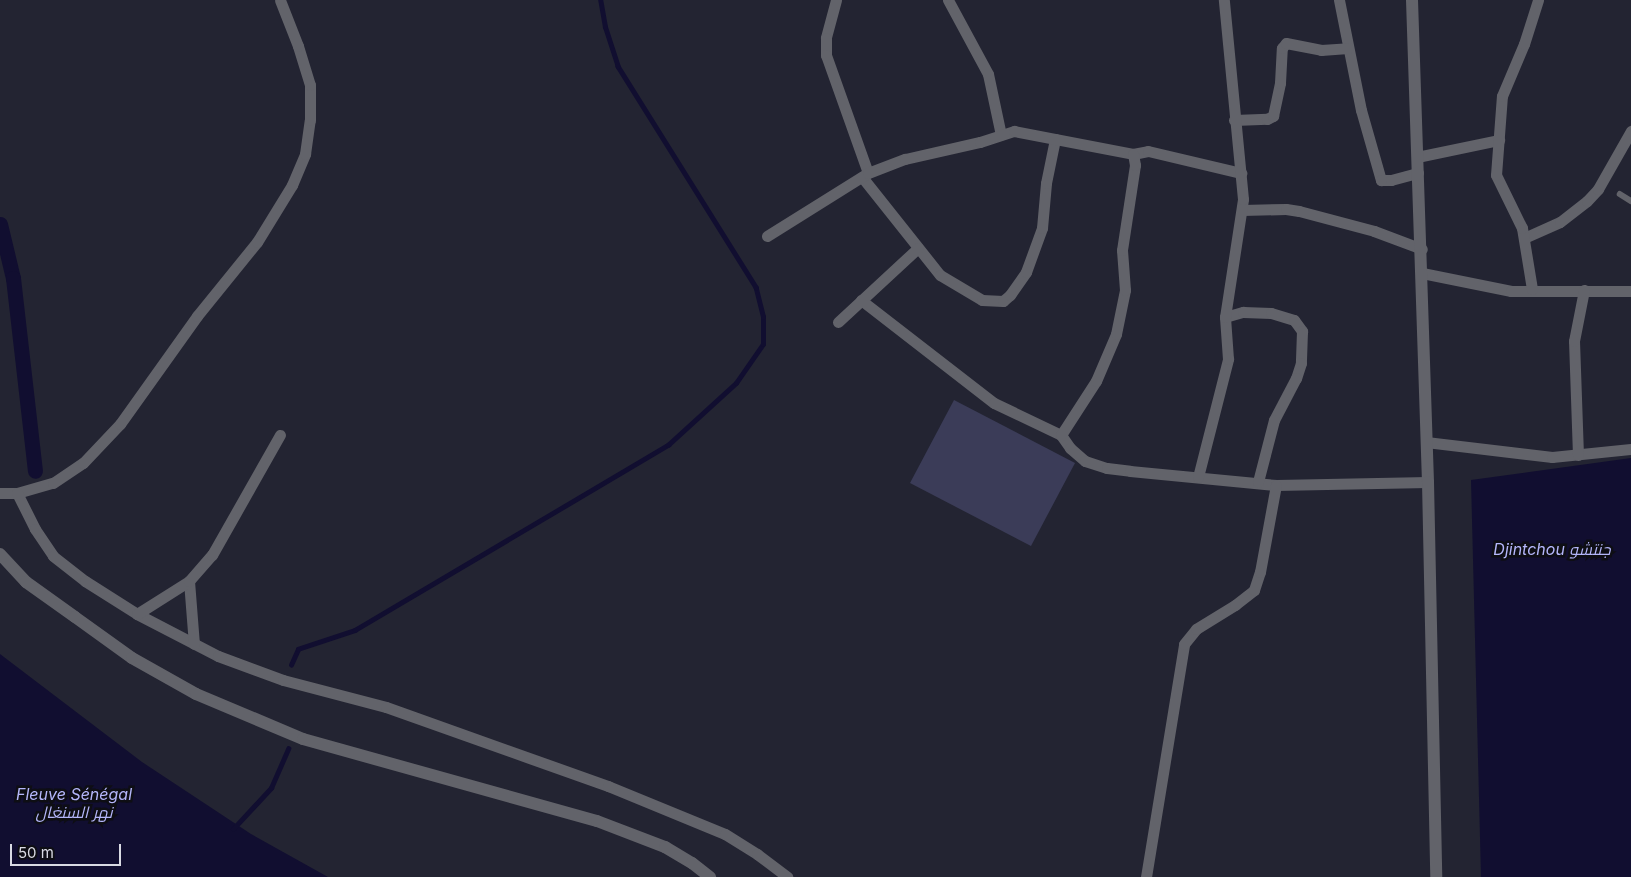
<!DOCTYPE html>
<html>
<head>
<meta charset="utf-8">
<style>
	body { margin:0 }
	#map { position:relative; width:1631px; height:877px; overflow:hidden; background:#232432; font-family:Inter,Cairo,sans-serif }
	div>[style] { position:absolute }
	.green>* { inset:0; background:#3b3c58 }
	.water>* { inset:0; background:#110e30 }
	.stream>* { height:4.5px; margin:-2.25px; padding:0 2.25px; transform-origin:2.25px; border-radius:2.25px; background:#110e30 }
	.canal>* { height:15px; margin:-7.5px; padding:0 7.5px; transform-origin:7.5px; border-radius:7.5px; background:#110e30 }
	.service>* { height:5.5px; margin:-2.75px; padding:0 2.75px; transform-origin:2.75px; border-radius:2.75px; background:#62636a }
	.minor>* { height:11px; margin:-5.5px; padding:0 5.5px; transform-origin:5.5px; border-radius:5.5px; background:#62636a }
	.tertiary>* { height:12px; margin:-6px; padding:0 6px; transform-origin:6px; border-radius:6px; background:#62636a }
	span { translate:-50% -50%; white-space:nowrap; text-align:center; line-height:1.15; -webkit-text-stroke:5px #0e0e14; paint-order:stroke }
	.water-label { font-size:16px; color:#b4b6fa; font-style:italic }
	.scale { position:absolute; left:10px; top:844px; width:111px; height:22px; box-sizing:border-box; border:2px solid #d9dae3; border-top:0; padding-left:6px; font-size:15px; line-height:18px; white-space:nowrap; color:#d9dae3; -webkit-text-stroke:4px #0e0e14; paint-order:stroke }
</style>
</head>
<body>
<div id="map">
	<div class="green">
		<i style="clip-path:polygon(954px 400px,1075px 463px,1031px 546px,910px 483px)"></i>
	</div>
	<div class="water">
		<i style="clip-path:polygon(1631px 458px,1631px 877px,1481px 877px,1471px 480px)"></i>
		<i style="clip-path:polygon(0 654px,142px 762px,251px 834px,328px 877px,0 877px)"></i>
	</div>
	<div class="stream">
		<i style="left:291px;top:665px;width:17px;rotate:-66deg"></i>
		<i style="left:298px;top:649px;width:60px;rotate:-18.4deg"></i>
		<i style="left:355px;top:630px;width:364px;rotate:-30.6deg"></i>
		<i style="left:668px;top:445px;width:92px;rotate:-42.4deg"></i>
		<i style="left:736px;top:383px;width:47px;rotate:-55.3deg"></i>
		<i style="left:763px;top:344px;width:27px;rotate:-90deg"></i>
		<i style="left:763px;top:317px;width:30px;rotate:-104deg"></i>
		<i style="left:756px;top:288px;width:261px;rotate:-122deg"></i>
		<i style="left:618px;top:67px;width:42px;rotate:-108deg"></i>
		<i style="left:605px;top:27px;width:27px;rotate:-100deg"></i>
		<i style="left:233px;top:829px;width:56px;rotate:-47.2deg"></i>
		<i style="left:271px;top:788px;width:43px;rotate:-66.4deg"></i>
	</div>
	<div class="canal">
		<i style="left:0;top:224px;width:56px;rotate:76.5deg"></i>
		<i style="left:13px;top:278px;width:194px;rotate:83.5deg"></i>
	</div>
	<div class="service">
		<i style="left:1620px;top:194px;width:13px;rotate:32deg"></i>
	</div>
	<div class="minor">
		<i style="left:836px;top:0;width:39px;rotate:105deg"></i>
		<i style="left:826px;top:38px;width:17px;rotate:90deg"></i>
		<i style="left:826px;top:55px;width:125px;rotate:70.4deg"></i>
		<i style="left:948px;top:0;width:84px;rotate:61.6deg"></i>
		<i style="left:988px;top:74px;width:62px;rotate:78deg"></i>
		<i style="left:1339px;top:0;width:112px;rotate:78.7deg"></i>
		<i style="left:1361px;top:110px;width:73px;rotate:74.1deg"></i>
		<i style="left:1381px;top:180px;width:10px"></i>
		<i style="left:1391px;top:180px;width:28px;rotate:-15deg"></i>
		<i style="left:1234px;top:120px;width:33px;rotate:-2deg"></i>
		<i style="left:1267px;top:119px;width:7px;rotate:-27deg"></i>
		<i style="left:1273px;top:116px;width:34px;rotate:-78deg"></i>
		<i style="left:1280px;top:83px;width:35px;rotate:-87deg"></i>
		<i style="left:1282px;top:48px;width:6px;rotate:-51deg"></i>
		<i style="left:1286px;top:43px;width:36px;rotate:11deg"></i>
		<i style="left:1321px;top:50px;width:27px;rotate:-4deg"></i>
		<i style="left:1417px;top:157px;width:84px;rotate:-11.7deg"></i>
		<i style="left:862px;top:177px;width:125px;rotate:51.5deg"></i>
		<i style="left:940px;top:275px;width:49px;rotate:30.8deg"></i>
		<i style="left:982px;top:300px;width:21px;rotate:3deg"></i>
		<i style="left:1003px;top:301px;width:9px;rotate:-41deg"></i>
		<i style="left:1010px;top:295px;width:28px;rotate:-55deg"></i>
		<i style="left:1026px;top:272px;width:47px;rotate:-70deg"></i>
		<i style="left:1042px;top:228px;width:45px;rotate:-84.9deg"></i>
		<i style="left:1046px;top:183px;width:45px;rotate:-78.4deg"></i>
		<i style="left:1242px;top:210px;width:44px;rotate:-1.3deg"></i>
		<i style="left:1286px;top:209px;width:13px;rotate:9deg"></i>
		<i style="left:1299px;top:211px;width:78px;rotate:14.9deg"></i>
		<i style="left:1374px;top:231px;width:51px;rotate:20.6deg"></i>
		<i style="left:767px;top:236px;width:119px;rotate:-32deg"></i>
		<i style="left:868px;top:173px;width:40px;rotate:-21deg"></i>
		<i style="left:905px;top:159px;width:77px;rotate:-12.8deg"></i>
		<i style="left:980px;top:142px;width:36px;rotate:-18deg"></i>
		<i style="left:1014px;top:131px;width:121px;rotate:10.9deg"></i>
		<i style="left:1133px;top:154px;width:15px;rotate:-11deg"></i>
		<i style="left:1148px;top:151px;width:96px;rotate:13.3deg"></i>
		<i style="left:1524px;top:238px;width:39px;rotate:-24deg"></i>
		<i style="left:1560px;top:222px;width:34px;rotate:-38deg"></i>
		<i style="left:1587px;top:201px;width:16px;rotate:-47deg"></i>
		<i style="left:1598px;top:189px;width:67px;rotate:-60.4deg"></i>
		<i style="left:1422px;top:273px;width:91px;rotate:11.4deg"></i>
		<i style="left:1511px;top:291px;width:120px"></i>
		<i style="left:1532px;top:289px;width:62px;rotate:-99.3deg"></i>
		<i style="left:1522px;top:228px;width:59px;rotate:-116.1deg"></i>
		<i style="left:1496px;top:175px;width:79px;rotate:-85.7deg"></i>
		<i style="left:1502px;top:96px;width:56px;rotate:-67.1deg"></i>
		<i style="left:1524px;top:44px;width:46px;rotate:-72.3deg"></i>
		<i style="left:861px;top:300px;width:168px;rotate:37.8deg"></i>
		<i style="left:994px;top:403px;width:74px;rotate:25.5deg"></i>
		<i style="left:1061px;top:435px;width:16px;rotate:55deg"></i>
		<i style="left:1070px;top:448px;width:20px;rotate:41deg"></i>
		<i style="left:1085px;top:461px;width:23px;rotate:18deg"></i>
		<i style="left:1107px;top:468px;width:23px;rotate:7deg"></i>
		<i style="left:1130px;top:471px;width:147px;rotate:5.5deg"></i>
		<i style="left:1276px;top:485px;width:152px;rotate:-1.1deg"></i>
		<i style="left:1225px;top:317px;width:19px;rotate:-16deg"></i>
		<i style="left:1243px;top:312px;width:28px;rotate:2deg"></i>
		<i style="left:1271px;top:313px;width:24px;rotate:17deg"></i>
		<i style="left:1294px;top:320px;width:14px;rotate:54deg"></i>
		<i style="left:1302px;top:331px;width:32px;rotate:92deg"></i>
		<i style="left:1301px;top:363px;width:16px;rotate:108deg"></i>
		<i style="left:1296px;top:378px;width:47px;rotate:117.6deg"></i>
		<i style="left:1274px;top:420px;width:64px;rotate:104.5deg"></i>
		<i style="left:838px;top:322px;width:109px;rotate:-42.8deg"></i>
		<i style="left:1061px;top:435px;width:64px;rotate:-57.1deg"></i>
		<i style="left:1096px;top:381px;width:51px;rotate:-66.9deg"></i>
		<i style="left:1116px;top:334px;width:45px;rotate:-78.4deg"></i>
		<i style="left:1125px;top:290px;width:40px;rotate:-94.3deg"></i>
		<i style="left:1122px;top:250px;width:86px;rotate:-81.3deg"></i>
		<i style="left:1135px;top:165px;width:11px;rotate:-100deg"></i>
		<i style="left:1426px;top:442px;width:127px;rotate:6.8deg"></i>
		<i style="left:1552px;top:457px;width:79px;rotate:-5.8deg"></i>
		<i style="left:1578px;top:455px;width:114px;rotate:-92deg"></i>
		<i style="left:1574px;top:341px;width:52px;rotate:-78.9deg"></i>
		<i style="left:1198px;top:477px;width:122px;rotate:-75.7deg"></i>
		<i style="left:1228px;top:359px;width:42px;rotate:-94.1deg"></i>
		<i style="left:1225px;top:317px;width:119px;rotate:-81.3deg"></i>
		<i style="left:1243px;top:199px;width:200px;rotate:-95.5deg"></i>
		<i style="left:0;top:493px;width:17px"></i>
		<i style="left:17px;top:493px;width:37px;rotate:-16deg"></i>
		<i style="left:53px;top:483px;width:36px;rotate:-34deg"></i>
		<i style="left:83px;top:463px;width:54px;rotate:-46.5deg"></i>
		<i style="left:120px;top:424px;width:133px;rotate:-54.5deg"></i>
		<i style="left:197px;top:316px;width:95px;rotate:-51deg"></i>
		<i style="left:257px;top:242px;width:67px;rotate:-58.4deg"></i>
		<i style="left:292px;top:185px;width:34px;rotate:-67deg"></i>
		<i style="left:305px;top:154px;width:34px;rotate:-82deg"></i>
		<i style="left:310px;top:120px;width:35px;rotate:-90deg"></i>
		<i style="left:310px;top:85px;width:41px;rotate:-107.1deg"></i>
		<i style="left:298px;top:46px;width:49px;rotate:-111.4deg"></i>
		<i style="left:17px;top:493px;width:40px;rotate:63.4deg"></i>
		<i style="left:35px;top:529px;width:32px;rotate:56deg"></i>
		<i style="left:53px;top:556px;width:41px;rotate:38deg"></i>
		<i style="left:85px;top:581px;width:62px;rotate:32.4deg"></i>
		<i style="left:137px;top:614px;width:91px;rotate:27.4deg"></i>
		<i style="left:218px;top:656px;width:69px;rotate:20.3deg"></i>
		<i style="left:283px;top:680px;width:106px;rotate:14.7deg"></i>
		<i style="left:386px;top:707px;width:236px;rotate:19.6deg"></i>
		<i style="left:608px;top:786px;width:126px;rotate:22.3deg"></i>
		<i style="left:725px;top:834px;width:38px;rotate:32deg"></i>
		<i style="left:757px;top:854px;width:38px;rotate:37deg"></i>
		<i style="left:189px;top:581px;width:63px;rotate:85.5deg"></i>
		<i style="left:137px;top:614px;width:62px;rotate:-32.4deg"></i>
		<i style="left:189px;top:581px;width:35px;rotate:-49deg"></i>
		<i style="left:212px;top:555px;width:138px;rotate:-60.5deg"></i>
		<i style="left:1146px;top:877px;width:236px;rotate:-80.7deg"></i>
		<i style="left:1184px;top:644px;width:19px;rotate:-51deg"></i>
		<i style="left:1196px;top:629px;width:46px;rotate:-31.6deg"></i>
		<i style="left:1235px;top:605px;width:24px;rotate:-38deg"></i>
		<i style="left:1254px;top:590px;width:19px;rotate:-72deg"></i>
		<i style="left:1260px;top:572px;width:88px;rotate:-79.6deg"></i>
	</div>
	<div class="tertiary">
		<i style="left:1412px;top:0;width:482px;rotate:88.1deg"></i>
		<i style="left:1428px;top:482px;width:395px;rotate:88.8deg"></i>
		<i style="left:0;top:554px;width:38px;rotate:47deg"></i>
		<i style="left:26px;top:582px;width:60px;rotate:35.5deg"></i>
		<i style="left:75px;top:617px;width:70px;rotate:35.7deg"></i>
		<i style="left:132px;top:658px;width:73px;rotate:29.4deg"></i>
		<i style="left:196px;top:694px;width:116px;rotate:22.8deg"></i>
		<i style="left:303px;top:739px;width:305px;rotate:15.6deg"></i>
		<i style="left:597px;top:821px;width:73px;rotate:20.9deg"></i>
		<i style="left:665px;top:847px;width:31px;rotate:31deg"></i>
		<i style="left:692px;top:863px;width:23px;rotate:38deg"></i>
	</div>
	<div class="water-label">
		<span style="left:1552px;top:549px">Djintchou جنتشو</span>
		<span style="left:74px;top:803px">Fleuve Sénégal<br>نهر السنغال</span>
	</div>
	<div class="scale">50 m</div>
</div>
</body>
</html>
